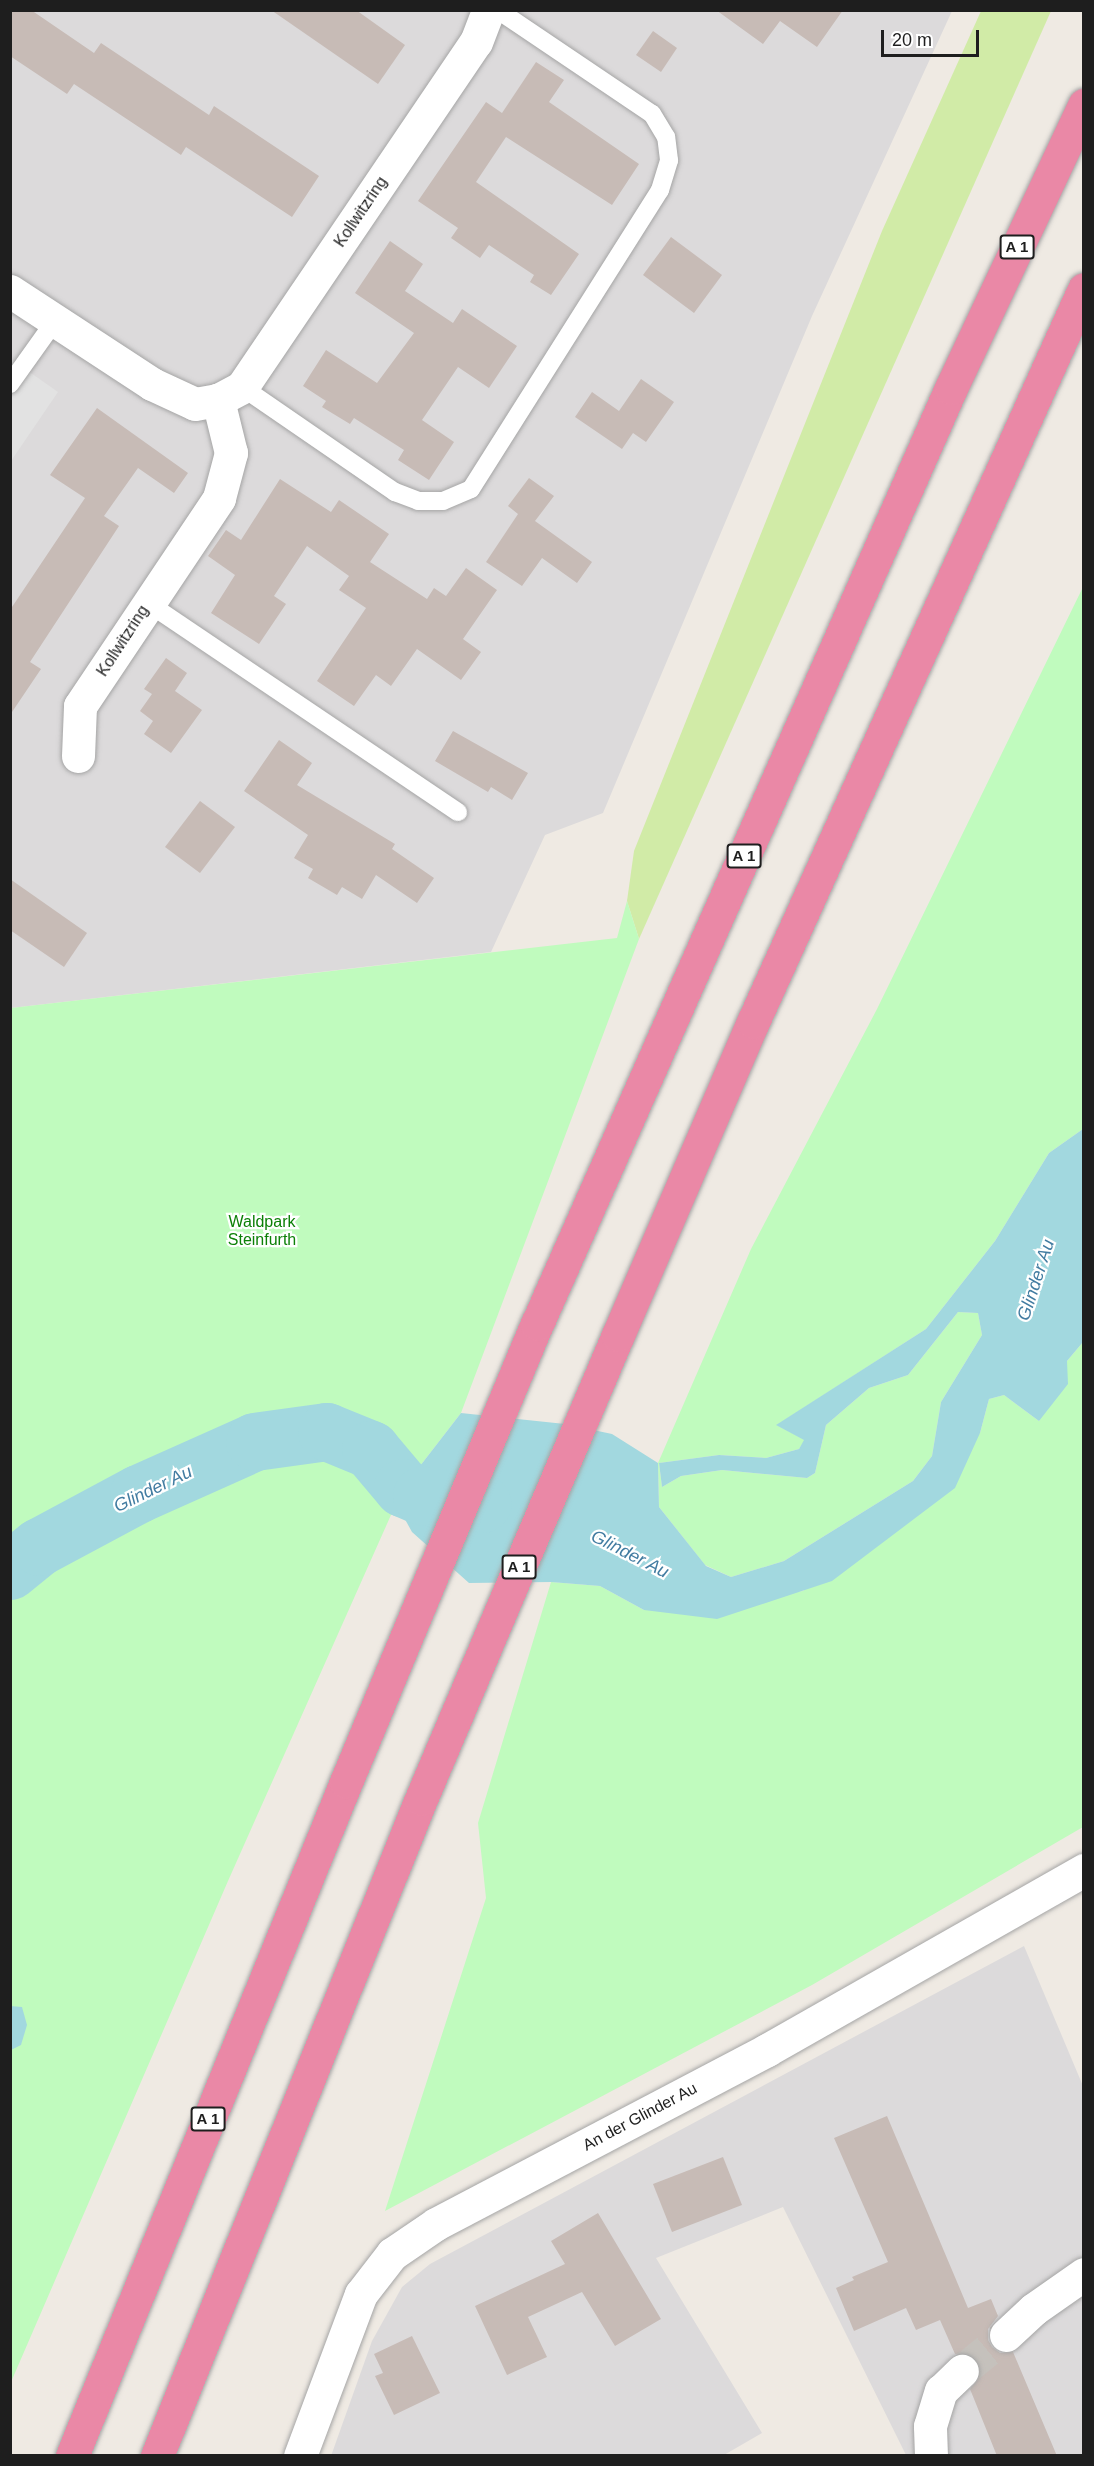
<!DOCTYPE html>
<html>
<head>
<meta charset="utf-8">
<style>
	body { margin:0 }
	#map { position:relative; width:1094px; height:2466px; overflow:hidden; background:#efeae3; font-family:Arial,sans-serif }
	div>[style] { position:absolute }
	.residential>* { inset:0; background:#dcdadb }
	.grass>* { inset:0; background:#d1eba7 }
	.park>* { inset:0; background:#c0fbbe }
	.parking>* { inset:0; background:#e2e2e2 }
	.water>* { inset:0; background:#a2d8df }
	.river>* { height:58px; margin:-29px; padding:0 29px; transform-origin:29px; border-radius:29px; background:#a2d8df }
	.building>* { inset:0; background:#c7bbb6 }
	.street-tunnel>* { height:33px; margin-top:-16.5px; transform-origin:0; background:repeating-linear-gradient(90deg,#c5c1bc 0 33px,transparent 0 49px) }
	.roads { filter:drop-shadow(0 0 2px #a5a5a5) drop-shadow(0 0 2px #a5a5a5) }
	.lane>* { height:18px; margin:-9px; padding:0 9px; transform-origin:9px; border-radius:9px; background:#fff }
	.street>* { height:33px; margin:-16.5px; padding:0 16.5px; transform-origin:16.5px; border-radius:16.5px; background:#fff }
	.highway>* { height:33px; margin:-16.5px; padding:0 16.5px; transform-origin:16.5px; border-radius:16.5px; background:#ea88a6 }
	span { translate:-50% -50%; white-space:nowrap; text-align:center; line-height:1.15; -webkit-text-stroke:4.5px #fff; paint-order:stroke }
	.shield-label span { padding:2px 4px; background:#fff; border:2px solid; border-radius:4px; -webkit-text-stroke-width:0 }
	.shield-label { font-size:15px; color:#1e1e1e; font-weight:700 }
	.street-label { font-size:16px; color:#1e1e1e }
	.park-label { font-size:16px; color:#0c8007 }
	.water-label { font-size:18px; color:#427ca1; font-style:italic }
	.frame { position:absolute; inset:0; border:12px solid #1e1e1e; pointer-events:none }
	.scale { position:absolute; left:881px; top:30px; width:98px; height:27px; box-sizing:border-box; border:3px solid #1e1e1e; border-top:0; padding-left:8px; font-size:18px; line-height:21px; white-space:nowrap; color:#1e1e1e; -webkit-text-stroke:4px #fff; paint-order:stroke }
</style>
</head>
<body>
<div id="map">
	<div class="residential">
		<i style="clip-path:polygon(10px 11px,952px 11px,812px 316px,603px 813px,545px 835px,491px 952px,11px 1008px)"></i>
		<i style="clip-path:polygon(1024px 1946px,1083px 2086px,1083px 2455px,906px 2455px,783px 2207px,656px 2258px,762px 2433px,724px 2455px,331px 2456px,372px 2341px,402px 2287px,430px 2264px)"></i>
	</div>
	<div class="grass">
		<i style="clip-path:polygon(981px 11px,1051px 11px,639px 939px,627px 901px,634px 851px,882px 231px)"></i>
	</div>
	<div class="park">
		<i style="clip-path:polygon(1083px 587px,1083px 1129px,1049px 1153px,995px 1241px,926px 1329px,777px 1425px,805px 1440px,799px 1449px,766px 1458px,719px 1455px,659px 1463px,662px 1487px,681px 1476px,722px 1470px,807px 1478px,815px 1473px,826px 1425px,869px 1388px,908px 1375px,958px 1312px,978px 1313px,982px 1335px,941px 1402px,932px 1456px,913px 1481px,784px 1561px,731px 1577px,705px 1565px,659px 1507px,658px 1463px,751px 1249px,877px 1009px)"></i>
		<i style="clip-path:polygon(627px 901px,639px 939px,461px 1413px,403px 1488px,228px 1881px,11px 2382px,11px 1008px,617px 938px)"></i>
		<i style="clip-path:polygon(1083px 1342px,1083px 1827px,812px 1985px,385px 2211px,486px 1898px,478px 1823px,551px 1582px,600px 1586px,644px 1610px,803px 1591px,980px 1433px,989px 1399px,1004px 1395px,1039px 1421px,1067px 1361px)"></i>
	</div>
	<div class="parking">
		<i style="clip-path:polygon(11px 359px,58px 392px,11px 461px)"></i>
	</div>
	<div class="water">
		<i style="clip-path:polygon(1083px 1129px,1083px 1342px,1067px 1361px,1068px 1384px,1039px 1421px,1004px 1395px,989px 1399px,980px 1433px,955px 1488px,832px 1581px,717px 1619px,644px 1610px,600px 1586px,551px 1582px,469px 1583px,412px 1532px,396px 1503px,403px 1488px,461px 1413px,565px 1424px,612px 1434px,658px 1463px,659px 1507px,706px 1566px,731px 1577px,784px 1561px,913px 1481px,932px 1456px,941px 1402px,982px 1335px,978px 1313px,958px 1312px,908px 1375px,869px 1388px,826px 1425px,815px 1473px,807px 1478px,722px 1470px,681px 1476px,662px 1487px,659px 1463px,719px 1455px,766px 1458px,799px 1449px,804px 1440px,776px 1425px,926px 1329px,995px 1241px,1049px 1153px)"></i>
		<i style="clip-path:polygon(10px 2006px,22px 2007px,27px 2025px,21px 2045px,11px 2050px)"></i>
	</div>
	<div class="river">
		<i style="left:10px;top:1571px;width:38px;rotate:-39deg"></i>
		<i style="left:40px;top:1547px;width:112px;rotate:-28.2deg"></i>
		<i style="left:139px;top:1494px;width:127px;rotate:-24.1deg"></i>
		<i style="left:255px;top:1442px;width:73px;rotate:-7.9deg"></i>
		<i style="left:327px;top:1432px;width:48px;rotate:22.2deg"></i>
		<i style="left:371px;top:1450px;width:50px;rotate:49.9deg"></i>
		<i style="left:403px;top:1488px;width:21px;rotate:23deg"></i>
		<i style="left:422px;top:1496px;width:61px;rotate:7.6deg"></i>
	</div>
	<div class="building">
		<i style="clip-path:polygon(10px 10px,31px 10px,94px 53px,101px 43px,209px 115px,214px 106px,319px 176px,292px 217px,186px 147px,181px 155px,74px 84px,67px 94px,10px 56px)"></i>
		<i style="clip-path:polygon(271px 10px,356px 10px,405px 45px,378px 84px)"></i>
		<i style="clip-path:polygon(716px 10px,843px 10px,817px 47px,780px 21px,763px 44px)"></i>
		<i style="clip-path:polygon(653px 31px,677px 48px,661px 72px,636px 55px)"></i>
		<i style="clip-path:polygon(536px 62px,564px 80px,549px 102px,639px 164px,612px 205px,506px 137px,476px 182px,579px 254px,551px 295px,530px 282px,534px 275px,489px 245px,480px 258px,451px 238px,458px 228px,418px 201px,486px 102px,502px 113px)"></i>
		<i style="clip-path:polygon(671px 237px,722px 275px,694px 313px,643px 275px)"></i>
		<i style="clip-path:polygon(390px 241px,423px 264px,405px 291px,453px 323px,462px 309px,517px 346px,489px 388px,458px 367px,422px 420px,454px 442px,429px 480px,398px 460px,404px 450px,354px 418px,350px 424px,322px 407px,326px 401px,303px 386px,326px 350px,377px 383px,414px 333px,355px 293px)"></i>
		<i style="clip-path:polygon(641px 379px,674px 402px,646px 442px,633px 433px,622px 449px,575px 417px,592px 392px,619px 411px)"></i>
		<i style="clip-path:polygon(97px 408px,188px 473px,174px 493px,138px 468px,104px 516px,119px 526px,30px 662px,41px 669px,10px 715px,10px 610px,85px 498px,50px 475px)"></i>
		<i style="clip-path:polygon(529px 478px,554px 496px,535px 521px,592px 562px,577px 583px,542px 558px,522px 586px,486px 562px,518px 514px,508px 506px)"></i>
		<i style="clip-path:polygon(280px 479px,331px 512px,339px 500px,389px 534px,370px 562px,427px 599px,434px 588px,446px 596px,466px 568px,497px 590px,463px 639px,481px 652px,461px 680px,417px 649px,391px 686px,376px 675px,354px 706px,317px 681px,366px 608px,339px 590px,349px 576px,307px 546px,274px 596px,286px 604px,259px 644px,211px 613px,235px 575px,208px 556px,226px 530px,241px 540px)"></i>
		<i style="clip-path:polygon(166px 658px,187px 673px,175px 691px,202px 710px,171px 753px,144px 734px,153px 721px,140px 711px,152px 694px,144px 689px)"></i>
		<i style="clip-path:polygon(453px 731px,528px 773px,512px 800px,491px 787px,488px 792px,435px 761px)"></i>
		<i style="clip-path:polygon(279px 740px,312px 763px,297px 785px,395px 844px,392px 849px,434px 878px,417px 903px,376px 875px,362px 899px,342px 887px,337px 895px,308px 878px,313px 869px,294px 858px,308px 835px,244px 791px)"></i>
		<i style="clip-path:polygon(200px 801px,235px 827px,200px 873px,165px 847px)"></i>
		<i style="clip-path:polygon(10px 879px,87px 933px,64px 967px,10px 930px)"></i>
		<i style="clip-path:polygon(887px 2116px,968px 2308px,991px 2299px,998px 2316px,988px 2329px,988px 2340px,992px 2347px,1000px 2353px,1013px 2352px,1057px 2456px,997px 2456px,970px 2389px,980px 2377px,980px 2366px,976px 2359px,968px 2353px,955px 2354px,940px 2320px,916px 2330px,906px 2308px,854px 2331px,836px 2288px,854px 2280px,852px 2277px,888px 2262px,834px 2138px)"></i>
		<i style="clip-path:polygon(723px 2157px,742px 2205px,672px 2232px,653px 2184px)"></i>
		<i style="clip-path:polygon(598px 2213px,661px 2319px,615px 2346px,582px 2292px,528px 2317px,547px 2357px,507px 2375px,475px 2306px,565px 2264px,551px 2241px)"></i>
		<i style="clip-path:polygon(412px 2336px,440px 2393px,394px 2415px,375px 2376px,383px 2373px,374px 2354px)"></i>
	</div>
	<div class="street-tunnel">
		<i style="left:962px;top:2371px;width:57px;rotate:-39.3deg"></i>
	</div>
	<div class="roads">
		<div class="lane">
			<i style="left:10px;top:384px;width:77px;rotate:-54.5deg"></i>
			<i style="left:242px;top:387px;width:186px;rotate:34.5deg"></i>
			<i style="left:395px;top:492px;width:25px;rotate:21deg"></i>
			<i style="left:418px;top:501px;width:25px"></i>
			<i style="left:443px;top:501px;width:30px;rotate:-23deg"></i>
			<i style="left:471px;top:489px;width:354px;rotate:-57.7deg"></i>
			<i style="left:660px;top:190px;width:31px;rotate:-73deg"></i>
			<i style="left:669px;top:160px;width:23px;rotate:-97deg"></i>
			<i style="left:666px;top:137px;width:27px;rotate:-121deg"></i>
			<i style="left:652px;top:114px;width:186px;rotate:-146deg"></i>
			<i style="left:148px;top:603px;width:374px;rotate:34deg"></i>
		</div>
		<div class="street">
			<i style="left:10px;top:291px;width:170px;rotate:33.2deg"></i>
			<i style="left:152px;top:384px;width:47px;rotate:24.9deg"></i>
			<i style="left:195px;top:404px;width:23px;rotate:-10deg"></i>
			<i style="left:78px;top:756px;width:50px;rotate:-87.7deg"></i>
			<i style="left:80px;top:706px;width:250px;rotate:-56.2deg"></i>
			<i style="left:219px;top:498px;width:47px;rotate:-75.1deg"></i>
			<i style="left:231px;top:453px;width:55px;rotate:-103.8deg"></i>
			<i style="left:218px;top:400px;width:27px;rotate:-28deg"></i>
			<i style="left:242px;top:387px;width:417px;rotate:-55.9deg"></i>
			<i style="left:476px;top:42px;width:34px;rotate:-69deg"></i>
			<i style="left:1006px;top:2335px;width:38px;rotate:-43deg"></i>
			<i style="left:1034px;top:2309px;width:61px;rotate:-35deg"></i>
			<i style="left:300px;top:2456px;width:173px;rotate:-69.4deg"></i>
			<i style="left:361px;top:2294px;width:51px;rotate:-52.2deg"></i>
			<i style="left:392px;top:2254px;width:53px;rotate:-34.3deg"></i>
			<i style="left:436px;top:2224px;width:374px;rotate:-27.7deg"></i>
			<i style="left:767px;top:2050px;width:365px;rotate:-29.6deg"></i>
			<i style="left:931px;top:2456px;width:30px;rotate:-92deg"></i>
			<i style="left:930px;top:2426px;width:37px;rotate:-73deg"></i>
			<i style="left:941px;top:2391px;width:29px;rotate:-44deg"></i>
		</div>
		<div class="highway">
			<i style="left:72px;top:2456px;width:728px;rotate:-67.88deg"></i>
			<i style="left:346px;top:1782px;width:496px;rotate:-67.4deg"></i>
			<i style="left:537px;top:1324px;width:1023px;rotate:-66.14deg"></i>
			<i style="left:951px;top:388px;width:313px;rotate:-64.8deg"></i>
			<i style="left:157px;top:2456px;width:708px;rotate:-68.11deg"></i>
			<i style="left:421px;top:1799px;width:504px;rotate:-67deg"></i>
			<i style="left:618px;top:1335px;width:341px;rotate:-66.7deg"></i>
			<i style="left:753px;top:1022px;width:804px;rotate:-65.7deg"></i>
		</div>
	</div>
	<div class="shield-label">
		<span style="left:1017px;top:247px">A 1</span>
		<span style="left:744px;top:856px">A 1</span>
		<span style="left:519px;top:1567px">A 1</span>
		<span style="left:208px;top:2119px">A 1</span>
	</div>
	<div class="street-label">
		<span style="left:361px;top:212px;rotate:-56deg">Kollwitzring</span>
		<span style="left:123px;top:641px;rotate:-57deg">Kollwitzring</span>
		<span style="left:640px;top:2117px;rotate:-28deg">An der Glinder Au</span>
	</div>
	<div class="park-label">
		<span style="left:262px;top:1231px">Waldpark<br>Steinfurth</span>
	</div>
	<div class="water-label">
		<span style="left:1036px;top:1280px;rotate:-72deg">Glinder Au</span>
		<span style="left:153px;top:1489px;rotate:-26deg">Glinder Au</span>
		<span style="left:630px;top:1554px;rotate:27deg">Glinder Au</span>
	</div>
	<div class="frame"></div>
	<div class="scale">20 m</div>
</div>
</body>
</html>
